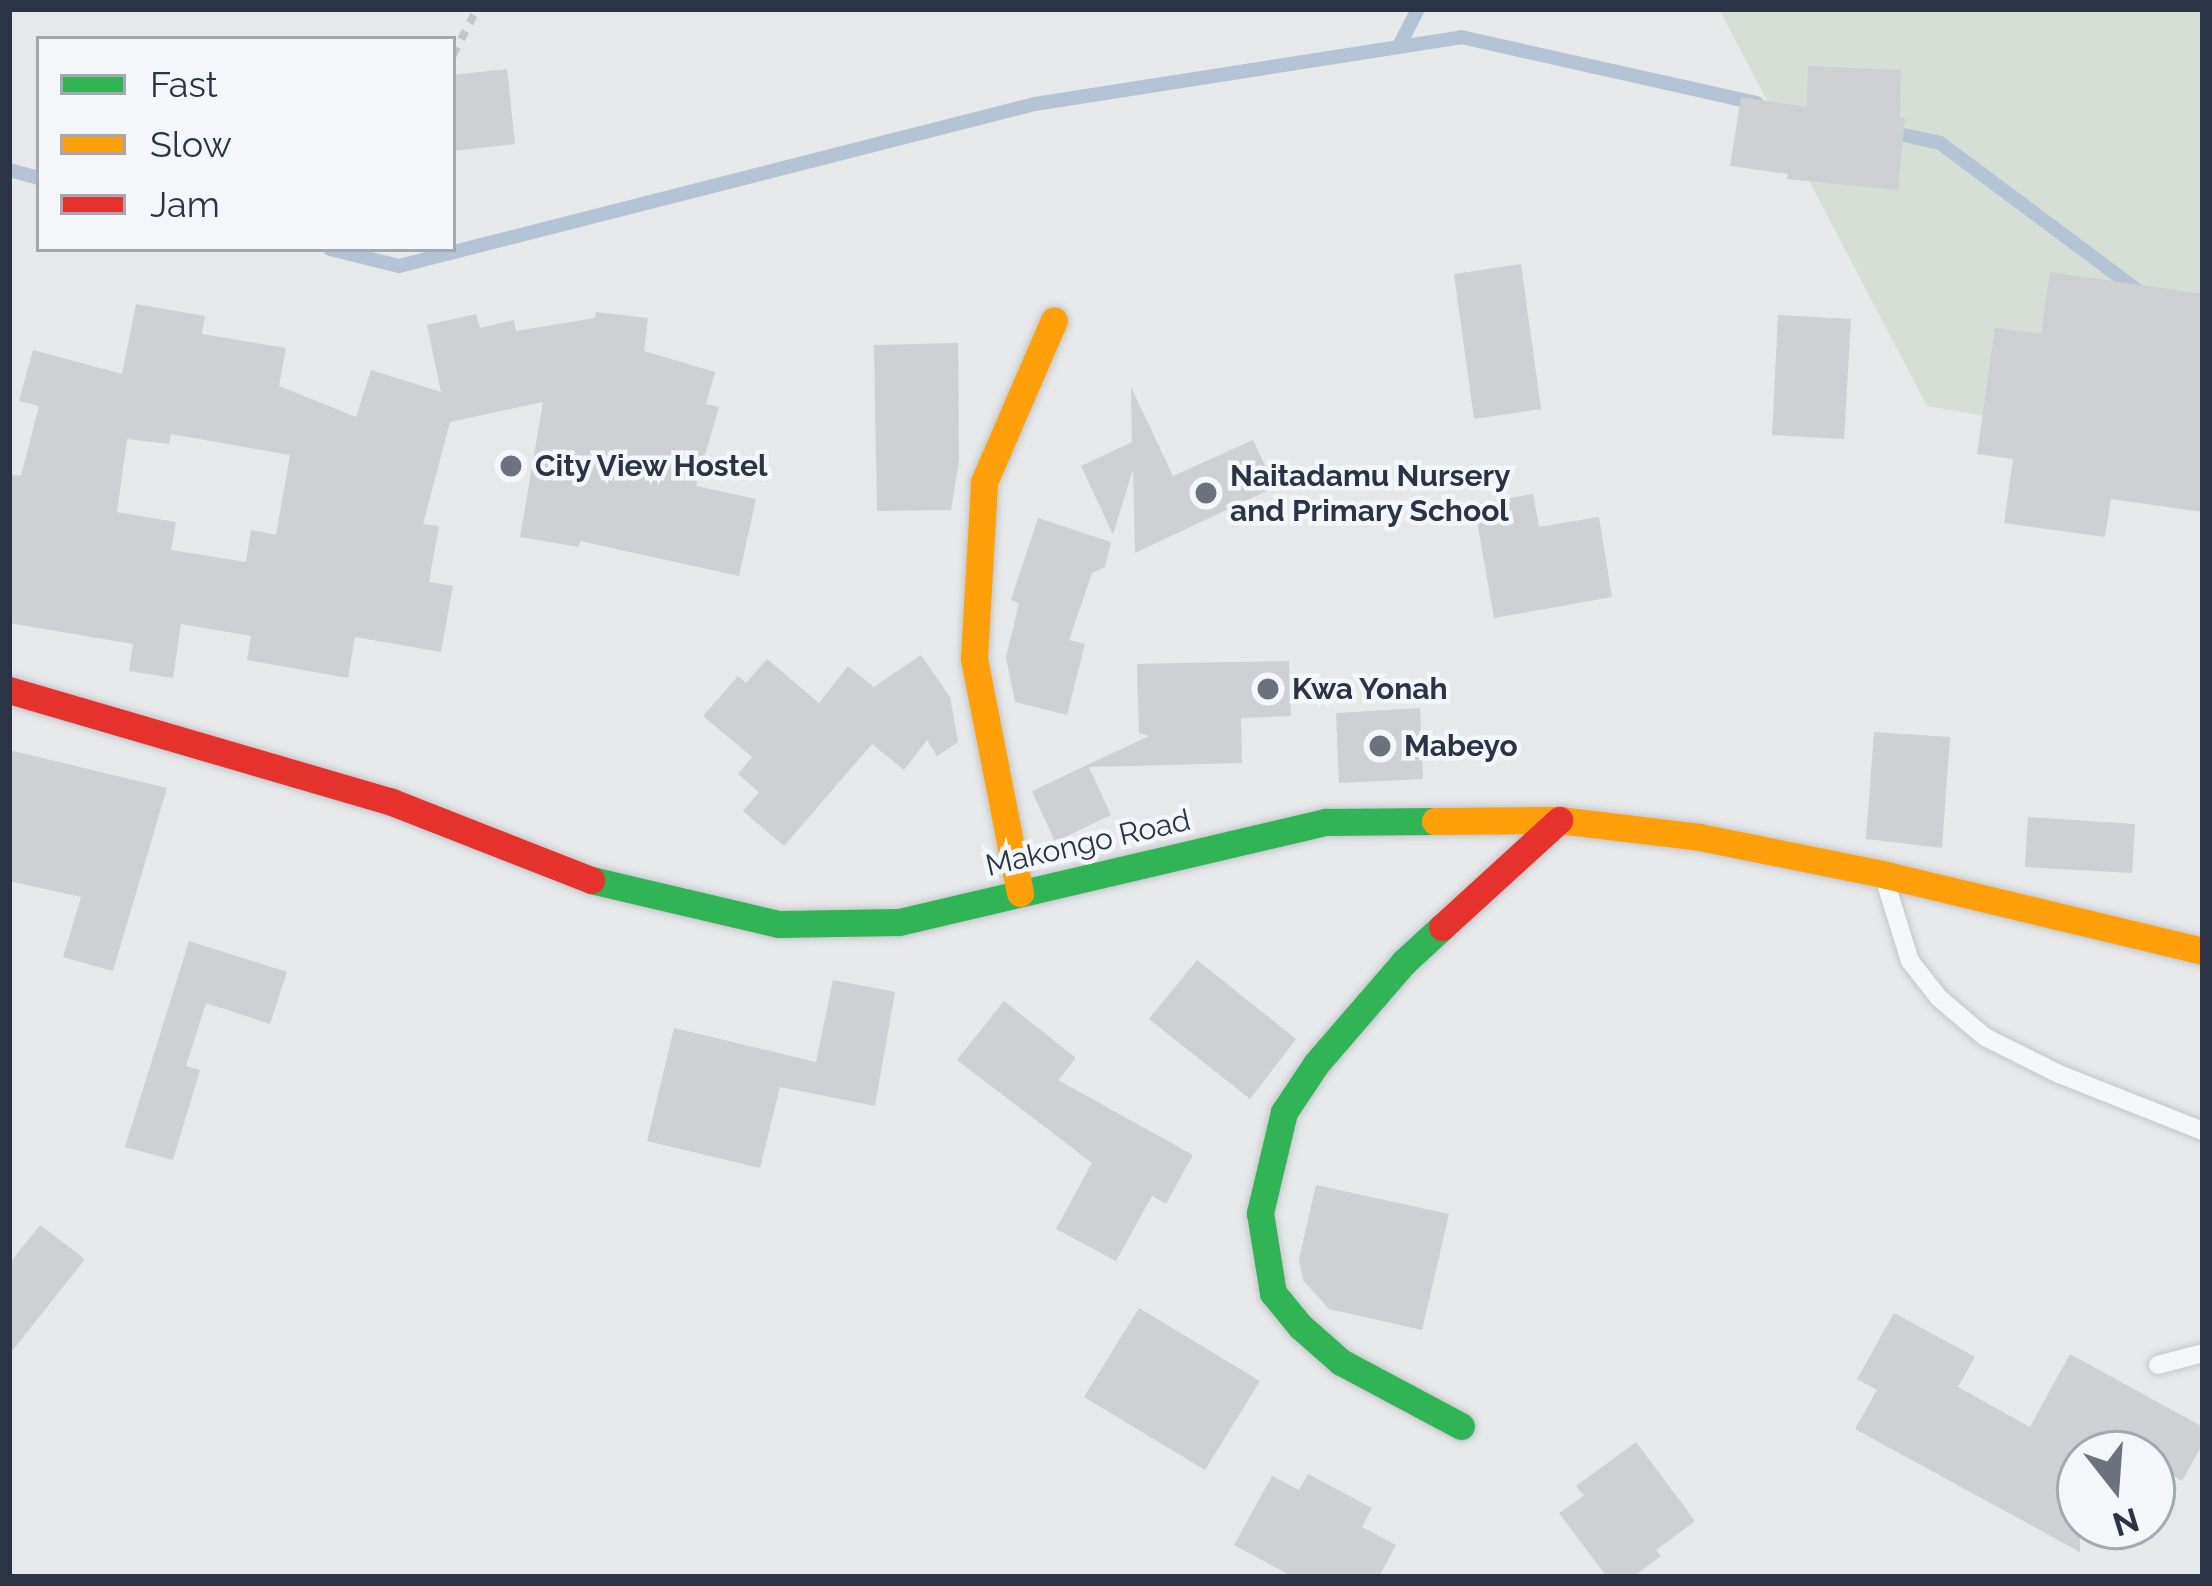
<!DOCTYPE html>
<html>
<head>
<meta charset="utf-8">
<style>
	body { margin:0 }
	#map { position:relative; width:2212px; height:1586px; overflow:hidden; background:#e6e8ea; font-family:Raleway,sans-serif }
	div>[style] { position:absolute }
	.green>* { inset:0; background:#d6ded6 }
	.stream>* { height:14px; margin:-7px; padding:0 7px; transform-origin:7px; border-radius:7px; background:#b4c4d5 }
	.building>* { inset:0; background:#ced0d3 }
	.path>* { height:8px; margin-top:-4px; transform-origin:0; background:repeating-linear-gradient(90deg,#c5c6ca 0 9px,transparent 0 18px) }
	.roads { filter:drop-shadow(0 0 3px #c4c6c8) drop-shadow(0 0 3px #c4c6c8) }
	.lane>* { height:18px; margin:-9px; padding:0 9px; transform-origin:9px; border-radius:9px; background:#f5f6f7 }
	.fast>* { height:27px; margin:-13.5px; padding:0 13.5px; transform-origin:13.5px; border-radius:13.5px; background:#30b455 }
	.slow>* { height:27px; margin:-13.5px; padding:0 13.5px; transform-origin:13.5px; border-radius:13.5px; background:#ff9f0a }
	.jam>* { height:27px; margin:-13.5px; padding:0 13.5px; transform-origin:13.5px; border-radius:13.5px; background:#e5322d }
	.dots>* { width:33px; height:33px; translate:-50% -50%; box-sizing:border-box; border:6px solid #f4f6f9; border-radius:50% }
	span { translate:-50% -50%; white-space:nowrap; text-align:center; line-height:1.15; -webkit-text-stroke:9px #f4f6f9; paint-order:stroke }
	.poi-label { font-size:30px; color:#2b3445; font-weight:700 }
	.left { translate:0 -50%; text-align:left }
	.street-label { font-size:30px; color:#2b3445 }
	.frame { position:absolute; inset:0; border:12px solid #2b3445; pointer-events:none }
	.legend { position:absolute; left:36px; top:36px; width:420px; height:216px; box-sizing:border-box; background:#f4f6f9; border:3px solid #a4a8b1; margin:0; padding:15px 21px; list-style:none; font-size:36px; color:#2b3445 }
	.legend li { display:flex; align-items:center; gap:24px; height:60px }
	.legend b { width:60px; border:3px solid #a4a8b1 }
	.north { position:absolute; left:2056px; top:1430px; width:120px; height:120px; box-sizing:border-box; background:#f4f6f9; border:3px solid #a4a8b1; border-radius:50%; rotate:163deg; font-size:33px; font-weight:700; line-height:48px; text-align:center; color:#2b3445 }
	.north::after { content:''; display:block; margin:auto; width:42px; height:54px; background:#6c737f; clip-path:polygon(50% 0,100% 100%,50% 72%,0 100%) }
</style>
</head>
<body>
<div id="map">
	<div class="green">
		<i style="clip-path:polygon(1719px 9px,2203px 9px,2203px 455px,1927px 406px)"></i>
	</div>
	<div class="stream">
		<i style="left:1399px;top:46px;width:42px;rotate:-62.8deg"></i>
		<i style="left:1890px;top:132px;width:51px;rotate:12.4deg"></i>
		<i style="left:1940px;top:143px;width:251px;rotate:36.7deg"></i>
		<i style="left:9px;top:170px;width:31px;rotate:15deg"></i>
		<i style="left:330px;top:249px;width:71px;rotate:13.8deg"></i>
		<i style="left:399px;top:266px;width:656px;rotate:-14.29deg"></i>
		<i style="left:1035px;top:104px;width:431px;rotate:-8.9deg"></i>
		<i style="left:1461px;top:37px;width:303px;rotate:12.6deg"></i>
	</div>
	<div class="building">
		<i style="clip-path:polygon(1808px 66px,1901px 70px,1900px 118px,1905px 118px,1898px 190px,1787px 179px,1788px 174px,1730px 166px,1741px 97px,1807px 107px)"></i>
		<i style="clip-path:polygon(507px 69px,515px 144px,453px 151px,453px 75px)"></i>
		<i style="clip-path:polygon(1521px 264px,1541px 409px,1474px 419px,1454px 274px)"></i>
		<i style="clip-path:polygon(2050px 272px,2203px 294px,2203px 512px,2111px 499px,2105px 537px,2004px 523px,2013px 459px,1977px 454px,1995px 328px,2041px 334px)"></i>
		<i style="clip-path:polygon(evenodd,136px 304px,205px 316px,202px 334px,286px 348px,279px 386px,356px 417px,371px 370px,441px 392px,427px 325px,476px 314px,480px 328px,514px 320px,516px 331px,595px 318px,596px 312px,648px 318px,644px 351px,715px 372px,706px 404px,719px 407px,696px 486px,756px 499px,739px 576px,580px 541px,579px 547px,520px 537px,543px 402px,450px 422px,423px 524px,439px 526px,429px 582px,453px 586px,441px 652px,355px 637px,348px 678px,247px 660px,251px 636px,181px 624px,173px 678px,129px 671px,133px 644px,9px 623px,9px 474px,21px 476px,39px 406px,19px 401px,33px 350px,122px 374px,136px 304px,171px 434px,290px 455px,276px 535px,251px 530px,246px 562px,171px 550px,176px 522px,117px 512px,127px 439px,169px 444px,171px 434px)"></i>
		<i style="clip-path:polygon(1778px 315px,1851px 319px,1844px 439px,1772px 435px)"></i>
		<i style="clip-path:polygon(958px 343px,959px 461px,951px 510px,877px 511px,874px 345px)"></i>
		<i style="clip-path:polygon(1131px 387px,1173px 476px,1253px 440px,1275px 487px,1135px 553px,1133px 469px,1113px 535px,1081px 466px,1132px 442px)"></i>
		<i style="clip-path:polygon(1533px 494px,1539px 527px,1599px 517px,1612px 597px,1494px 618px,1474px 504px)"></i>
		<i style="clip-path:polygon(1038px 518px,1111px 542px,1105px 567px,1092px 573px,1069px 640px,1085px 644px,1067px 715px,1015px 702px,1006px 657px,1019px 603px,1011px 600px)"></i>
		<i style="clip-path:polygon(921px 655px,950px 697px,958px 742px,937px 756px,927px 740px,904px 770px,872px 744px,784px 846px,743px 811px,759px 792px,738px 774px,752px 757px,703px 716px,738px 676px,746px 683px,767px 659px,819px 703px,848px 666px,874px 687px)"></i>
		<i style="clip-path:polygon(1289px 661px,1291px 716px,1241px 718px,1242px 763px,1089px 767px,1111px 815px,1055px 842px,1032px 791px,1149px 736px,1139px 733px,1137px 664px)"></i>
		<i style="clip-path:polygon(1420px 708px,1423px 779px,1339px 783px,1336px 713px)"></i>
		<i style="clip-path:polygon(1874px 732px,1950px 737px,1942px 848px,1866px 839px)"></i>
		<i style="clip-path:polygon(9px 750px,167px 788px,113px 971px,63px 957px,81px 897px,9px 881px)"></i>
		<i style="clip-path:polygon(2028px 817px,2135px 824px,2132px 873px,2025px 867px)"></i>
		<i style="clip-path:polygon(189px 941px,287px 972px,270px 1024px,206px 1003px,186px 1066px,200px 1070px,173px 1160px,125px 1147px)"></i>
		<i style="clip-path:polygon(1197px 960px,1296px 1039px,1250px 1099px,1149px 1019px)"></i>
		<i style="clip-path:polygon(833px 980px,895px 992px,875px 1106px,780px 1087px,760px 1168px,647px 1141px,674px 1028px,816px 1062px)"></i>
		<i style="clip-path:polygon(1004px 1001px,1076px 1058px,1058px 1080px,1193px 1155px,1166px 1204px,1152px 1196px,1116px 1261px,1056px 1229px,1092px 1163px,957px 1060px)"></i>
		<i style="clip-path:polygon(1316px 1185px,1449px 1214px,1422px 1330px,1329px 1309px,1303px 1280px,1299px 1259px)"></i>
		<i style="clip-path:polygon(40px 1225px,85px 1259px,9px 1355px,9px 1264px)"></i>
		<i style="clip-path:polygon(1139px 1308px,1260px 1381px,1205px 1470px,1084px 1397px)"></i>
		<i style="clip-path:polygon(1894px 1313px,1975px 1357px,1958px 1387px,2030px 1427px,2070px 1354px,2203px 1427px,2203px 1443px,2182px 1481px,2152px 1464px,2152px 1454px,2080px 1454px,2080px 1552px,1855px 1429px,1877px 1390px,1857px 1379px)"></i>
		<i style="clip-path:polygon(1636px 1442px,1695px 1521px,1656px 1550px,1661px 1556px,1633px 1577px,1607px 1577px,1559px 1513px,1584px 1496px,1576px 1486px)"></i>
		<i style="clip-path:polygon(1308px 1474px,1372px 1508px,1362px 1527px,1396px 1545px,1379px 1577px,1293px 1577px,1234px 1545px,1272px 1476px,1299px 1490px)"></i>
	</div>
	<div class="path">
		<i style="left:453px;top:55px;width:52px;rotate:-62.4deg"></i>
	</div>
	<div class="roads">
		<div class="lane">
			<i style="left:1886px;top:884px;width:81px;rotate:72.7deg"></i>
			<i style="left:1910px;top:961px;width:47px;rotate:51.9deg"></i>
			<i style="left:1939px;top:998px;width:60px;rotate:40.3deg"></i>
			<i style="left:1985px;top:1037px;width:83px;rotate:26.6deg"></i>
			<i style="left:2059px;top:1074px;width:155px;rotate:21.6deg"></i>
			<i style="left:2158px;top:1365px;width:47px;rotate:-14.9deg"></i>
		</div>
		<div class="fast">
			<i style="left:591px;top:880px;width:193px;rotate:13.2deg"></i>
			<i style="left:779px;top:924px;width:120px;rotate:-1deg"></i>
			<i style="left:899px;top:922px;width:438px;rotate:-13.2deg"></i>
			<i style="left:1325px;top:822px;width:110px;rotate:-0.5deg"></i>
			<i style="left:1442px;top:927px;width:52px;rotate:137.4deg"></i>
			<i style="left:1404px;top:962px;width:135px;rotate:130.8deg"></i>
			<i style="left:1316px;top:1064px;width:58px;rotate:123.7deg"></i>
			<i style="left:1284px;top:1112px;width:104px;rotate:103.4deg"></i>
			<i style="left:1260px;top:1213px;width:81px;rotate:80.8deg"></i>
			<i style="left:1273px;top:1293px;width:43px;rotate:50.7deg"></i>
			<i style="left:1300px;top:1326px;width:55px;rotate:41.3deg"></i>
			<i style="left:1341px;top:1362px;width:136px;rotate:28.1deg"></i>
		</div>
		<div class="slow">
			<i style="left:1435px;top:821px;width:124px;rotate:-0.5deg"></i>
			<i style="left:1559px;top:820px;width:141px;rotate:6.9deg"></i>
			<i style="left:1699px;top:837px;width:187px;rotate:11.4deg"></i>
			<i style="left:1882px;top:874px;width:330px;rotate:13.5deg"></i>
			<i style="left:1020px;top:893px;width:239px;rotate:-101.1deg"></i>
			<i style="left:974px;top:658px;width:176px;rotate:-86.7deg"></i>
			<i style="left:984px;top:482px;width:176px;rotate:-66.6deg"></i>
		</div>
		<div class="jam">
			<i style="left:9px;top:690px;width:399px;rotate:16.3deg"></i>
			<i style="left:392px;top:802px;width:214px;rotate:21.4deg"></i>
			<i style="left:1442px;top:927px;width:159px;rotate:-42.4deg"></i>
		</div>
	</div>
	<div class="dots">
		<i style="left:511px;top:466px;background:#6c737f"></i>
		<i style="left:1206px;top:493px;background:#6c737f"></i>
		<i style="left:1268px;top:689px;background:#6c737f"></i>
		<i style="left:1380px;top:746px;background:#6c737f"></i>
	</div>
	<div class="poi-label">
		<span class="left" style="left:535px;top:466px">City View Hostel</span>
		<span class="left" style="left:1230px;top:493px">Naitadamu Nursery<br>and Primary School</span>
		<span class="left" style="left:1292px;top:689px">Kwa Yonah</span>
		<span class="left" style="left:1404px;top:746px">Mabeyo</span>
	</div>
	<div class="street-label">
		<span style="left:1088px;top:843px;rotate:-13deg">Makongo Road</span>
	</div>
	<div class="frame"></div>
	<ul class="legend">
	<li><b style="height:15px;background:#30b455"></b>Fast</li>
	<li><b style="height:15px;background:#ff9f0a"></b>Slow</li>
	<li><b style="height:15px;background:#e5322d"></b>Jam</li>
	</ul>
	<div class="north">N</div>
</div>
</body>
</html>
